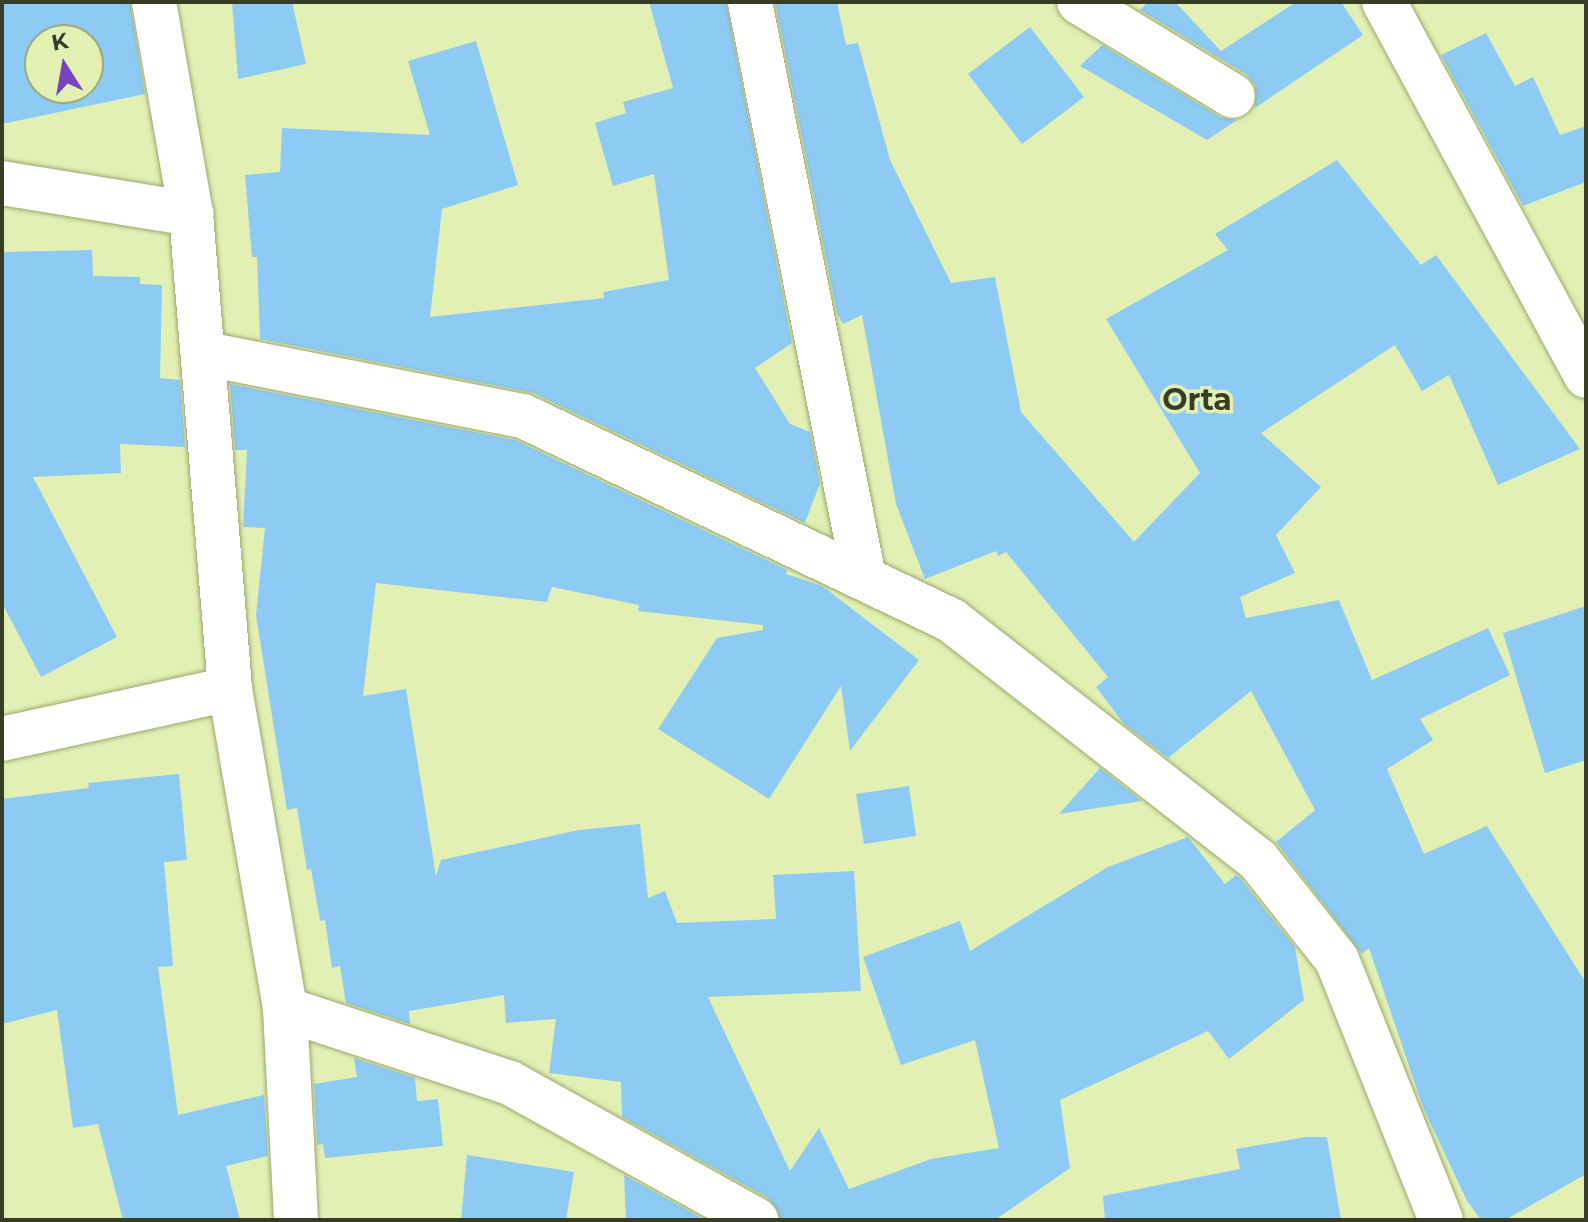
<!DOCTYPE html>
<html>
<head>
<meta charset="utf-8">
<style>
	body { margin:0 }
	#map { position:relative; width:1588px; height:1222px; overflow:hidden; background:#e2f0b4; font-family:Montserrat,sans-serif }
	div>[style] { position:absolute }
	.building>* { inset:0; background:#8dcbf5 }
	.roads { filter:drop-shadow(0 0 2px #9ba86e) drop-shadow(0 0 2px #9ba86e) }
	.minor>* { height:44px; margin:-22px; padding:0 22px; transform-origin:22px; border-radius:22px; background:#fff }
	span { translate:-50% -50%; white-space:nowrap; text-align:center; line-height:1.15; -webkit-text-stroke:7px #e2f0b4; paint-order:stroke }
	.district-label { font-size:30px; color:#373c24; font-weight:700 }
	.frame { position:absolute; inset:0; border:4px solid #373c24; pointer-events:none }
	.north { position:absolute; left:24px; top:24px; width:80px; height:80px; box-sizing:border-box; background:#e2f0b4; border:2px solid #9ea87a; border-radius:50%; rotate:349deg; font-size:22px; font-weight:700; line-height:32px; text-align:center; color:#373c24 }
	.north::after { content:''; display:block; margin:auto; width:28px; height:36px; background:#7746be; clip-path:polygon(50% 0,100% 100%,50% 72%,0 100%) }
</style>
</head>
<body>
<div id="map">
	<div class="building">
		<i style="clip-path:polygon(evenodd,2px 2px,130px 2px,145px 94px,2px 124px,2px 2px,40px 40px,88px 40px,88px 88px,40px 88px,40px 40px)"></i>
		<i style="clip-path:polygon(232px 2px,292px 2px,306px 64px,238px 79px)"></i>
		<i style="clip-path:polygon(649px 2px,726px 2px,792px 343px,755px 368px,790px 424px,810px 432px,820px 483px,805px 523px,533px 393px,260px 339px,257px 257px,252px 257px,245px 175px,280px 172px,282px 128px,430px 135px,408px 61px,476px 41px,518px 185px,442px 209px,430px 317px,604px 298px,603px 292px,669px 280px,654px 174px,613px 186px,595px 123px,626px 113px,623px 102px,673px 88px)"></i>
		<i style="clip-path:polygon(775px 2px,837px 2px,846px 45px,858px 43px,890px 160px,951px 283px,995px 277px,1021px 412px,1134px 542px,1200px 473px,1106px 319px,1228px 250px,1215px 234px,1337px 160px,1421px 265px,1436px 255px,1580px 449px,1498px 485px,1449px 375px,1422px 391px,1395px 345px,1261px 433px,1321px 487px,1276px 535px,1295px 573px,1240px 597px,1246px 618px,1339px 600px,1372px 680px,1488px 628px,1510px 675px,1420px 719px,1433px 740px,1387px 769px,1424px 854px,1487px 826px,1586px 983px,1586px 1174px,1505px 1220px,1481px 1220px,1467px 1201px,1423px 1107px,1369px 948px,1362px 954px,1276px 842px,1315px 810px,1251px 691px,1168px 758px,1124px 724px,1096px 687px,1108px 677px,1006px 552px,998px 556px,996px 551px,925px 579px,896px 504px,862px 315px,843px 324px,837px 313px)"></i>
		<i style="clip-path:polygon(1148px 2px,1175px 2px,1221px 51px,1296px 2px,1341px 2px,1363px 35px,1255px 108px,1255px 85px,1247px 75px,1140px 10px)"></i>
		<i style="clip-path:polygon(1030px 27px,1084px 97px,1022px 144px,968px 74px)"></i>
		<i style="clip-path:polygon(1486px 33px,1515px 86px,1533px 77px,1560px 135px,1586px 126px,1586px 182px,1523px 206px,1441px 55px)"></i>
		<i style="clip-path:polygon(1102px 45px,1220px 117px,1237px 120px,1207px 140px,1080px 66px)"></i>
		<i style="clip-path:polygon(92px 250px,93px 276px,140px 277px,140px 284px,162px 285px,160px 378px,180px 380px,185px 447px,120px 444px,121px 473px,33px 477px,117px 637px,41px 677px,2px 603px,2px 252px)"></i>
		<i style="clip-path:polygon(230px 384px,515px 440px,787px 570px,786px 574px,822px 586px,919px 660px,850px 751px,841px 686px,769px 799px,658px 729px,717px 638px,763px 630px,763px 625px,638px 611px,639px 605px,552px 587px,547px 602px,376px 583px,363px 696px,406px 689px,436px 876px,441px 860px,579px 830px,640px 824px,648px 898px,665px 891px,677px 923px,776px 919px,773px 875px,854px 871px,861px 991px,708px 997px,790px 1171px,819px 1128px,849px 1189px,931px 1159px,999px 1148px,975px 1040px,901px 1065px,863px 957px,960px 921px,970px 951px,1108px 867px,1188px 837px,1225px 884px,1236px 875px,1240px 878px,1295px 947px,1304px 1000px,1229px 1059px,1208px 1031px,1060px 1100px,1070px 1168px,995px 1220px,781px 1220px,768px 1198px,622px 1117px,621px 1082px,549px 1073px,556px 1019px,506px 1023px,504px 995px,409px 1011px,410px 1024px,346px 1003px,340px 966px,332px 968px,325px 920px,320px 921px,311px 869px,307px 870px,297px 808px,287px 810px,256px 615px,265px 528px,243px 527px,247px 450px,235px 450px)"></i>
		<i style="clip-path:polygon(1586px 606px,1586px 760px,1545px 773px,1503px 633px)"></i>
		<i style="clip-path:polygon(1100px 768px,1142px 801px,1059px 814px)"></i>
		<i style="clip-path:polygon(179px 774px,187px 860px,164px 862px,173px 966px,158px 967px,178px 1115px,264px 1095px,268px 1156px,226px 1166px,240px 1220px,123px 1220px,98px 1124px,73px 1128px,57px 1010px,2px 1024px,2px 799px,89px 788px,88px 783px)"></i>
		<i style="clip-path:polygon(909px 786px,916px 836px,864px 844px,856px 794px)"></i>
		<i style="clip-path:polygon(354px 1058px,415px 1078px,417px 1101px,438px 1099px,443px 1146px,325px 1158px,323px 1144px,317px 1145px,314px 1084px,357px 1077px)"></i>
		<i style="clip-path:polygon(1306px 1137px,1327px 1137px,1341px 1220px,1105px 1220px,1103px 1196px,1240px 1169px,1236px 1149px)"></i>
		<i style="clip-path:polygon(467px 1155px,574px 1172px,566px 1220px,461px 1220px)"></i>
		<i style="clip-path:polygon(624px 1175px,705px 1220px,626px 1220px)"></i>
	</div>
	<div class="roads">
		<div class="minor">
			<i style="left:154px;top:2px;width:215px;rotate:80.1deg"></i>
			<i style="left:191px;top:214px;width:477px;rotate:85.3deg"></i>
			<i style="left:230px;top:689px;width:325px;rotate:80.2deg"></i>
			<i style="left:285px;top:1009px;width:237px;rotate:18.2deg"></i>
			<i style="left:510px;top:1083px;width:282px;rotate:29.1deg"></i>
			<i style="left:750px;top:2px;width:587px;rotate:78.8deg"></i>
			<i style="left:1079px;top:2px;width:180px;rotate:31.4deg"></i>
			<i style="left:1384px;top:2px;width:425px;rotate:61.6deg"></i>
			<i style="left:2px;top:183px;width:192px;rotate:9.3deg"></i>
			<i style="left:206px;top:354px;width:323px;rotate:11.1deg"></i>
			<i style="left:523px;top:416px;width:475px;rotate:25.5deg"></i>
			<i style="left:952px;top:621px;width:388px;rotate:38deg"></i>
			<i style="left:1258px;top:860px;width:127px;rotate:51.7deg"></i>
			<i style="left:1337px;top:960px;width:280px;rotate:68.2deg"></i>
			<i style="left:2px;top:739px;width:233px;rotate:-12.4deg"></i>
			<i style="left:285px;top:1009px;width:211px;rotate:87deg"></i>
		</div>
	</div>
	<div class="district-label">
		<span style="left:1197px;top:400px">Orta</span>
	</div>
	<div class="frame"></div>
	<div class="north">K</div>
</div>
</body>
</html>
